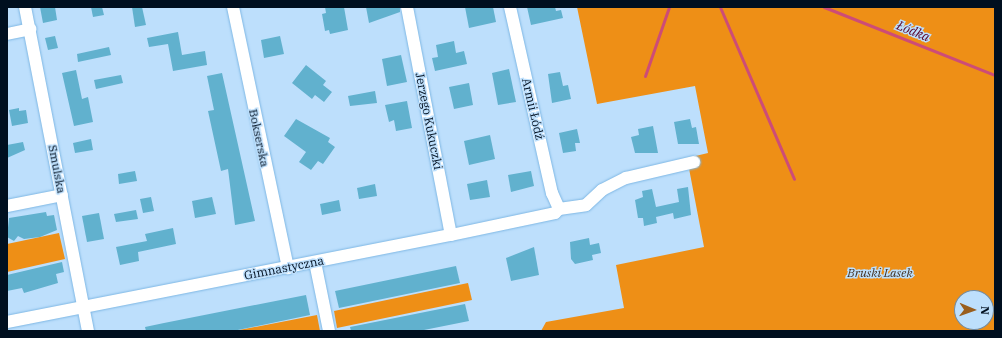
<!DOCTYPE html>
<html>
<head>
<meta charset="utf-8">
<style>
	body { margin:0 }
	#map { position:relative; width:1002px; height:338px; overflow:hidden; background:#bddffc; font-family:"IBM Plex Serif",serif }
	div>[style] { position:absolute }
	.green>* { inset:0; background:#ee8f16 }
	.stream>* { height:3px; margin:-1.5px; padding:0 1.5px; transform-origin:1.5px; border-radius:1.5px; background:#cd4c77 }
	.building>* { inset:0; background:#61b1ce }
	.roads { filter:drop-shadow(0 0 1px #7eb7e4) drop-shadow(0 0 1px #7eb7e4) }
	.minor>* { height:12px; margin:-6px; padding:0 6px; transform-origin:6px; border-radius:6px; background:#fff }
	span { translate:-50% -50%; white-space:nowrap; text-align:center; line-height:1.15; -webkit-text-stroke:3px #bddffc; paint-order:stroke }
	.street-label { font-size:12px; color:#000f1f }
	.park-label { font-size:12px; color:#443120; font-style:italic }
	.water-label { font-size:13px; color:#590328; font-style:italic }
	.frame { position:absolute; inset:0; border:8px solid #000f1f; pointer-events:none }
	.north { position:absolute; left:954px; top:290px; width:40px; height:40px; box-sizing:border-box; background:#bddffc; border:1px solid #718ca4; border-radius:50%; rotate:92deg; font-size:11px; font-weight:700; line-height:16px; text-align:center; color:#000f1f }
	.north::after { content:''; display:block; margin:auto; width:14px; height:18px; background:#995e1e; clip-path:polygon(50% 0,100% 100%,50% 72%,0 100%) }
</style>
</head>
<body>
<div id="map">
	<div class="green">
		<i style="clip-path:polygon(evenodd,577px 7px,995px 7px,995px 331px,541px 331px,546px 322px,624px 308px,616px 265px,704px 247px,687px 158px,708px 153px,695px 86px,597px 104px,577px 7px,962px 298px,986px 298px,986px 322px,962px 322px,962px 298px)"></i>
		<i style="clip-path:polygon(59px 233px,65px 259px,7px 272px,7px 244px)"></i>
		<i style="clip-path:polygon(468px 283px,472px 300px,337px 328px,334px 311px)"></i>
		<i style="clip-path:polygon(317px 315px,320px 331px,234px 331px)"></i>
	</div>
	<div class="stream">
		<i style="left:720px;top:7px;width:187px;rotate:66.7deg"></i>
		<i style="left:824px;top:7px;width:184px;rotate:21.7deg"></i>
		<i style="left:645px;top:76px;width:73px;rotate:-70.8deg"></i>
	</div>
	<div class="building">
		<i style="clip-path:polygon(40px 7px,55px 7px,57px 20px,43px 23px)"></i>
		<i style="clip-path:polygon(91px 7px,102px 7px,104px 15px,93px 17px)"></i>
		<i style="clip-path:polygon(132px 7px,142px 7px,146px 25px,135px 27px)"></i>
		<i style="clip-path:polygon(325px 7px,344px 7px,348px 30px,330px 34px,329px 30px,325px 31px,322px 14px,326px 13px)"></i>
		<i style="clip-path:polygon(366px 7px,400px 7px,400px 12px,369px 23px)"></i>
		<i style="clip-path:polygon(465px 7px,493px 7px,496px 22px,469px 28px)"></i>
		<i style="clip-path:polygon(527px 7px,555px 7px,556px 11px,561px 10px,563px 18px,531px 25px)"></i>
		<i style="clip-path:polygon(178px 32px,182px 55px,205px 51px,207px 65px,173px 71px,168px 44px,149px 47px,147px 38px)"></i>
		<i style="clip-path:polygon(55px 36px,58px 48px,48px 50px,45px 38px)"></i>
		<i style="clip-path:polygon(280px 36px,284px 54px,264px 58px,261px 40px)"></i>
		<i style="clip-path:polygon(454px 41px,456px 53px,464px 51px,467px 64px,435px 71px,432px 58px,438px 57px,436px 45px)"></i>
		<i style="clip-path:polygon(109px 47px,111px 55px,78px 62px,77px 54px)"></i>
		<i style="clip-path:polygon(401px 55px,407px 82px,387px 86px,382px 59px)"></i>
		<i style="clip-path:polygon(306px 65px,326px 81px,323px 85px,332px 92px,324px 102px,315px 95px,312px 99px,292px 83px)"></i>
		<i style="clip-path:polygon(509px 69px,516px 102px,498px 105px,492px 73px)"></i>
		<i style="clip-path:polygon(76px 70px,82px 99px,88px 97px,93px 122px,74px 126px,62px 73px)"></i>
		<i style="clip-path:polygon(560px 72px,563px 86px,568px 85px,571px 99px,552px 103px,548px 74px)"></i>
		<i style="clip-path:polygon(222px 73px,255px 221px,235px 225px,228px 169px,221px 171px,208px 111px,214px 110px,207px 76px)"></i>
		<i style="clip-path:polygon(121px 75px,123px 83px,96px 89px,94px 80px)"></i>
		<i style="clip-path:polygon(469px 83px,473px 105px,454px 109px,449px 87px)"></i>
		<i style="clip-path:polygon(375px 91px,377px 103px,350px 106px,348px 96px)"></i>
		<i style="clip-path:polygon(407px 101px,412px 128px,396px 131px,394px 120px,389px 122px,385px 105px)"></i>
		<i style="clip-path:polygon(19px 108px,19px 111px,26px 110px,28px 123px,12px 126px,9px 110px)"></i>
		<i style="clip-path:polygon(296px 119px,330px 138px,328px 142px,335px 147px,323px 164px,318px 161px,311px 170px,299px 162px,306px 152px,284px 136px)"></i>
		<i style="clip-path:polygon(690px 119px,692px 128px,696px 127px,699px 144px,678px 144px,674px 122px)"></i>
		<i style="clip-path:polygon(653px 126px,658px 153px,635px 153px,631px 137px,639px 135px,638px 129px)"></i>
		<i style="clip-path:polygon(577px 129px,580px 143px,575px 143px,576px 151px,563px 153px,559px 133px)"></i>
		<i style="clip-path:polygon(490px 135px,495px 159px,469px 165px,464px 141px)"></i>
		<i style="clip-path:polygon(91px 139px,93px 150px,75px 153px,73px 143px)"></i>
		<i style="clip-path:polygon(23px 142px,25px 150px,7px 158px,7px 145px)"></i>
		<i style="clip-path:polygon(135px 171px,137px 181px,119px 184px,118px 174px)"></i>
		<i style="clip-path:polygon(531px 171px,534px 186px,511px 192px,508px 175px)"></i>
		<i style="clip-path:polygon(487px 180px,490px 197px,470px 200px,467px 184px)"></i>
		<i style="clip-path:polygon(375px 184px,377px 196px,359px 199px,357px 188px)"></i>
		<i style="clip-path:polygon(688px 187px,691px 215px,674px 219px,673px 213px,656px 217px,657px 223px,644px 226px,643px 218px,638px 218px,635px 200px,643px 197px,642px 191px,652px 189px,656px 207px,679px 202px,677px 189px)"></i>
		<i style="clip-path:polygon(151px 197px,154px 211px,143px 213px,140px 199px)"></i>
		<i style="clip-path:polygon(212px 197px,216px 214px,195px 218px,192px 201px)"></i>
		<i style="clip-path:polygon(339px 200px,341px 211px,322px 215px,320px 204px)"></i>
		<i style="clip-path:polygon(136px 210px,138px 219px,116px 222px,114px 214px)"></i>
		<i style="clip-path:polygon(46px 212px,47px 216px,54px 215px,57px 230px,40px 237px,24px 239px,18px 236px,14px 241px,7px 237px,9px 218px)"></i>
		<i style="clip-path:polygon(99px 213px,104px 239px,87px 242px,82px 216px)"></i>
		<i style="clip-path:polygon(173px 228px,176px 244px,138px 252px,139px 261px,120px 265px,116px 247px,147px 241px,145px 234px)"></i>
		<i style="clip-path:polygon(589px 238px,590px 245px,599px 243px,601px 253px,592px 255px,593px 260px,575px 264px,571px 259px,570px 242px)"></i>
		<i style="clip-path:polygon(534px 247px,539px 275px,511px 281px,506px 258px)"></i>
		<i style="clip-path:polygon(62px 262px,64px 272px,56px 274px,58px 283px,24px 293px,22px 288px,7px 291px,7px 275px)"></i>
		<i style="clip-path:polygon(456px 266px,460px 283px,339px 308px,335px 291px)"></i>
		<i style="clip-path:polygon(306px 295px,310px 315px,233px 331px,146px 331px,145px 327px,164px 323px)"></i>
		<i style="clip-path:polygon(465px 304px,469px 321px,419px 331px,351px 331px,350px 327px)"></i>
	</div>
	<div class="roads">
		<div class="minor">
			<i style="left:25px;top:7px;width:330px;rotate:79deg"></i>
			<i style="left:233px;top:7px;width:267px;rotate:78.1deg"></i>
			<i style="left:407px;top:7px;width:232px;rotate:79.1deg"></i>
			<i style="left:510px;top:7px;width:191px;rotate:77.3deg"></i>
			<i style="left:552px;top:193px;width:17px;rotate:66deg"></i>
			<i style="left:7px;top:34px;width:24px;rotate:-12deg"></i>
			<i style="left:7px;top:206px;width:56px;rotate:-11.3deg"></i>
			<i style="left:559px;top:209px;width:27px;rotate:-8deg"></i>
			<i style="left:586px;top:205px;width:22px;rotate:-43deg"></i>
			<i style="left:602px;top:190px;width:27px;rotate:-27deg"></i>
			<i style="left:626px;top:178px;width:70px;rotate:-13.2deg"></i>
			<i style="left:315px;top:262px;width:70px;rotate:78.5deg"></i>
			<i style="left:7px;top:322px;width:452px;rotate:-11.1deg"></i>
			<i style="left:451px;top:235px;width:106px;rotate:-11.9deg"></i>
			<i style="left:555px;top:213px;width:6px;rotate:-45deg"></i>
		</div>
	</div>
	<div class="street-label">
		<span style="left:533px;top:109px;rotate:77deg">Armii Łódź</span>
		<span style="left:429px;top:121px;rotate:79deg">Jerzego Kukuczki</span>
		<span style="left:259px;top:138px;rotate:78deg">Bokserska</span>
		<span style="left:57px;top:169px;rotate:79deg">Smulska</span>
		<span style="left:284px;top:268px;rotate:-11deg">Gimnastyczna</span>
	</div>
	<div class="park-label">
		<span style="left:880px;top:273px">Bruski Lasek</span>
	</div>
	<div class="water-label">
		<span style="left:913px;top:32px;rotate:22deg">Łódka</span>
	</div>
	<div class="frame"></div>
	<div class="north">N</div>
</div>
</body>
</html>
